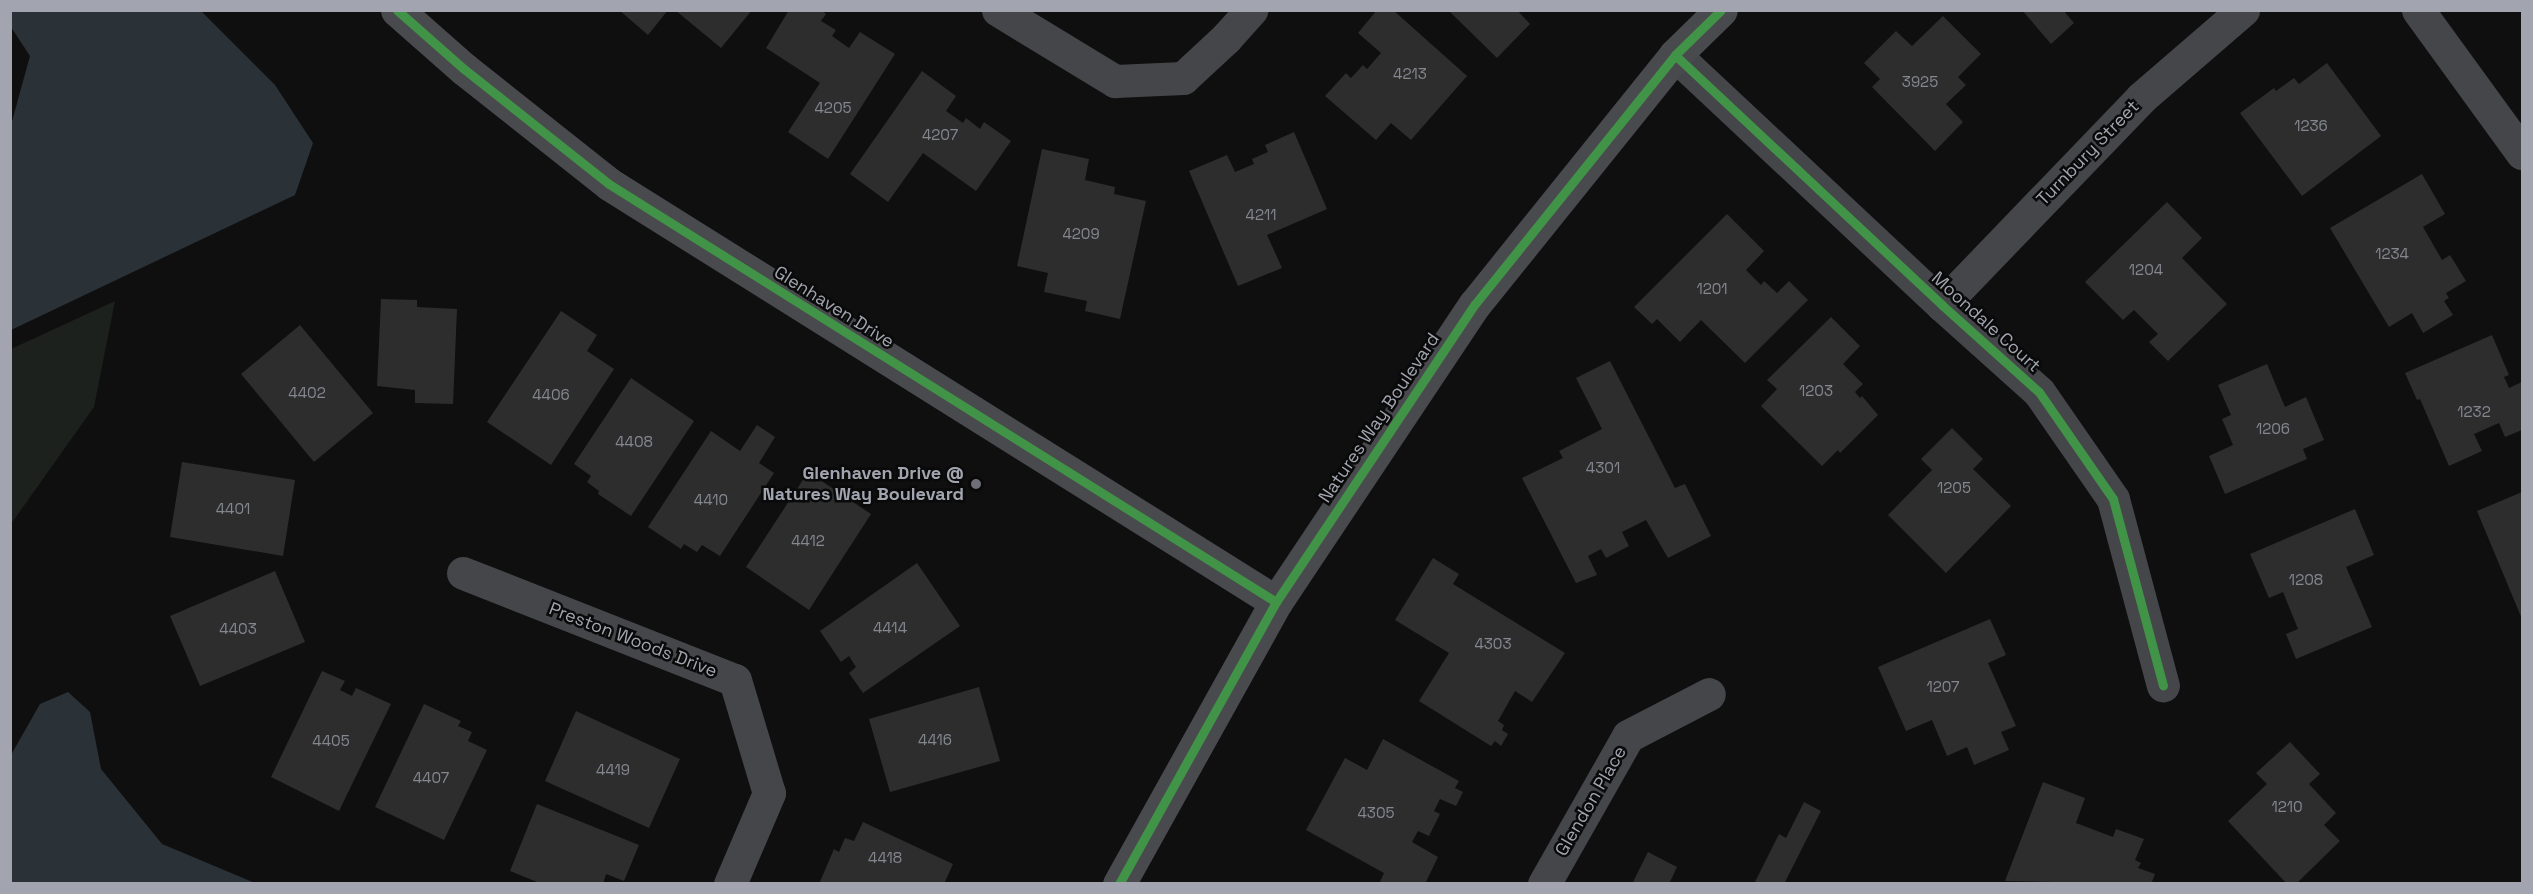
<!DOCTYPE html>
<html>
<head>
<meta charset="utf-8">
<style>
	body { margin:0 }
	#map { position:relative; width:2533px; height:894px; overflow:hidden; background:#0f0f10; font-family:"Space Grotesk",sans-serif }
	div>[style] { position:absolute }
	.green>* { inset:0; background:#1c211d }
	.water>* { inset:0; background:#2b3237 }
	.building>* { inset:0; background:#2d2d2e }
	.street>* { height:33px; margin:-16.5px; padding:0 16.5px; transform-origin:16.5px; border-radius:16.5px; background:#454649 }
	.secondary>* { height:33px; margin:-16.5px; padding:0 16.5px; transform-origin:16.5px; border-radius:16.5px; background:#494a4d }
	.cycleway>* { height:9px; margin:-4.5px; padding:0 4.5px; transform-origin:4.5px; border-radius:4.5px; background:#419447 }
	.dots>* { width:16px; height:16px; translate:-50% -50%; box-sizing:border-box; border:3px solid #0a0a0b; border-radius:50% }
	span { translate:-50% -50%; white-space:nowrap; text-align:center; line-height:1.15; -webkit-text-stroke:5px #0a0a0b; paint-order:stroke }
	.number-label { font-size:15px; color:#85878f }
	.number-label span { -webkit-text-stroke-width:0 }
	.street-label { font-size:18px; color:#a2a5af }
	.poi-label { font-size:18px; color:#a2a5af; font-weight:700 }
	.right { translate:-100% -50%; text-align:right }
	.frame { position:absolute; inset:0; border:12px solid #a2a5af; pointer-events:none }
</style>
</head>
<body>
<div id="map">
	<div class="green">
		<i style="clip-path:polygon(115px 301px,94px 407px,11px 524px,11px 349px)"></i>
	</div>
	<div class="water">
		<i style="clip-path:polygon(11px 10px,201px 11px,275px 85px,313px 143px,295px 195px,11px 330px,11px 125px,30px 56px,11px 27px)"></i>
		<i style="clip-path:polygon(68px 692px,90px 712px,101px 769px,162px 844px,255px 883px,11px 883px,11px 755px,40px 704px)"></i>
	</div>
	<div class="building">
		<i style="clip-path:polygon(619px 10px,668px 10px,648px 35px)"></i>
		<i style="clip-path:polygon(675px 10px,752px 10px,721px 48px)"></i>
		<i style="clip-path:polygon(789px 10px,821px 10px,826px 14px,821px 21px,836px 30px,832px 36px,849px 48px,860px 32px,895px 54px,828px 159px,788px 132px,820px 83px,766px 48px)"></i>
		<i style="clip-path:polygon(1377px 10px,1393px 10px,1467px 76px,1411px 140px,1391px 123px,1376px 140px,1325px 96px,1346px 73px,1351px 78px,1363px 65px,1367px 69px,1381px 53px,1358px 33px)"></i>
		<i style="clip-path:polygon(1448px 10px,1517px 10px,1530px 24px,1497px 58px)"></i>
		<i style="clip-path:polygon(2022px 10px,2063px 10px,2074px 23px,2051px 44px)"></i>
		<i style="clip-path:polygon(1943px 16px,1981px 54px,1958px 77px,1966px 85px,1946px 104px,1963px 122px,1935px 151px,1872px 87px,1880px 79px,1864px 63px,1896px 31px,1912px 46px)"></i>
		<i style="clip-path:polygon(2327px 63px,2381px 136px,2302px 196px,2240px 113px,2274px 88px,2276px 91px,2294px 78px,2299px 84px)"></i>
		<i style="clip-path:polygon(922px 71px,956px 96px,946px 111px,963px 123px,966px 118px,980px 129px,984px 122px,1011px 141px,976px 191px,923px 153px,888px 202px,850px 174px)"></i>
		<i style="clip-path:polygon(1294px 132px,1327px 209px,1267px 235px,1282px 268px,1238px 286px,1189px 171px,1227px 155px,1235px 172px,1254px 164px,1252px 159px,1268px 152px,1265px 145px)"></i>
		<i style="clip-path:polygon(1042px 149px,1089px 159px,1085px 180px,1115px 187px,1114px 194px,1146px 201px,1120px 319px,1085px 311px,1087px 301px,1044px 292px,1048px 273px,1017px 266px)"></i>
		<i style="clip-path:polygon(2422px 174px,2445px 214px,2423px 227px,2442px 260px,2450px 255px,2466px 281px,2446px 293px,2449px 298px,2444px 301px,2453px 315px,2423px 333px,2412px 313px,2389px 327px,2330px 228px)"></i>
		<i style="clip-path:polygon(2167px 202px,2202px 238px,2182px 258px,2227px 304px,2168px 361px,2149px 342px,2158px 334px,2134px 310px,2123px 320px,2085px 282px)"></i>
		<i style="clip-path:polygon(1727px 214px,1764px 251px,1746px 270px,1761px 285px,1764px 281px,1777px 293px,1789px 281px,1808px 300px,1745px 363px,1701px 320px,1680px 342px,1657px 319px,1652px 324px,1634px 307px)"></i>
		<i style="clip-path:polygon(381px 299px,417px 300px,417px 307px,457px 309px,453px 404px,415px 403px,415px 390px,377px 386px)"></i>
		<i style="clip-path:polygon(561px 311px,597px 335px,587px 351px,614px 369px,551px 465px,487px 422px)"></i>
		<i style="clip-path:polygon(1831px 317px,1860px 346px,1843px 364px,1863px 384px,1855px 392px,1860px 398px,1862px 396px,1878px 415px,1840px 453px,1838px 450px,1822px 466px,1761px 406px,1777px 389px,1767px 380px)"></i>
		<i style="clip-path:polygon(300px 325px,373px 413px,314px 462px,241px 374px)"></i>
		<i style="clip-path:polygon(2492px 335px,2509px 375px,2504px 377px,2509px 388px,2522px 382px,2522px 430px,2505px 437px,2499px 423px,2474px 434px,2482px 451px,2449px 466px,2420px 399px,2417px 400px,2405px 373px)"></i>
		<i style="clip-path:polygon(1610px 361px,1675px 488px,1685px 484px,1711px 536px,1668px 558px,1646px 520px,1622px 532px,1629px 546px,1606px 558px,1601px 549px,1588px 556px,1597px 575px,1576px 583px,1522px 478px,1563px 458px,1559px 451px,1602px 429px,1576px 378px)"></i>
		<i style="clip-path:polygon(2267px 364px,2285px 407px,2306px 397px,2324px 440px,2303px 449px,2307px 459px,2225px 494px,2209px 456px,2233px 445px,2222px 419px,2231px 415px,2218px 385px)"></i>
		<i style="clip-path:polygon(631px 378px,694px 421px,631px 516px,598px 494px,599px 491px,587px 482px,591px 476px,574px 464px)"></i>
		<i style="clip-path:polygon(757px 425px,775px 437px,759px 463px,774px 473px,720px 556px,702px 545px,697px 552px,684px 544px,681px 549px,648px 527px,711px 431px,740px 451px)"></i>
		<i style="clip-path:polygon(1952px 428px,1983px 459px,1973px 469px,2011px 506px,1946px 573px,1888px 515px,1932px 470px,1921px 459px)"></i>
		<i style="clip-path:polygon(182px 462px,295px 480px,283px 556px,170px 537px)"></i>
		<i style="clip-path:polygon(808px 472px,871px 514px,809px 610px,746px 567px)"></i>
		<i style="clip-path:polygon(2522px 492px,2522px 619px,2477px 511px)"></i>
		<i style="clip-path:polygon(2355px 509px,2374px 555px,2346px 567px,2372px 627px,2296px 659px,2286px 634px,2298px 629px,2283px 592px,2269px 598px,2250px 554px)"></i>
		<i style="clip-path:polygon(1433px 558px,1459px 574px,1453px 584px,1565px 653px,1532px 702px,1515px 691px,1498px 721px,1504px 725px,1502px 730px,1508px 734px,1501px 746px,1495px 741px,1491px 746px,1419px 701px,1449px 653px,1395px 620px)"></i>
		<i style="clip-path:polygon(917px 563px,960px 626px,863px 693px,849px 673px,856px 667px,849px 656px,841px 662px,820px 631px)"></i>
		<i style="clip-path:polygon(275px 571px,305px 642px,200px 686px,170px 616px)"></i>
		<i style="clip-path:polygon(1990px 619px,2006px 655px,1988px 663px,2016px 726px,2001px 732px,2009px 750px,1974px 765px,1967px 747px,1947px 756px,1932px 720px,1906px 731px,1878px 667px)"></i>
		<i style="clip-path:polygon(322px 671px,345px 681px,340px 690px,352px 696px,356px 688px,391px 704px,339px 811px,271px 777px)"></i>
		<i style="clip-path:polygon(979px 687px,1000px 761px,890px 792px,869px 719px)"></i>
		<i style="clip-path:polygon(424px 704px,461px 721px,458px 726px,472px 732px,468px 741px,487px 750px,444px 840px,375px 807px)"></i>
		<i style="clip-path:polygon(576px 711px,680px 759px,649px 828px,545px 781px)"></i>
		<i style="clip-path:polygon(1383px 739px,1459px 781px,1455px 788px,1463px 792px,1456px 806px,1440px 799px,1434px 811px,1440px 814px,1429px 836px,1418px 831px,1412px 842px,1438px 857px,1425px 884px,1379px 884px,1384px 873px,1306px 830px,1345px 758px,1367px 770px)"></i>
		<i style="clip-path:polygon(2290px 742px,2320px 774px,2309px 784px,2336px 813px,2324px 825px,2340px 841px,2296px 884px,2287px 884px,2228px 821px,2267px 784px,2256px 773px)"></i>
		<i style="clip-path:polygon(2043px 782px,2085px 798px,2076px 823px,2113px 837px,2116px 829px,2144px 839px,2135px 860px,2141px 863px,2138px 868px,2155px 874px,2151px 884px,2005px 881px)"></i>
		<i style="clip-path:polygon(1804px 802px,1821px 811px,1784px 884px,1754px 884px,1779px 834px,1786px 838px)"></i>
		<i style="clip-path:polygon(537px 804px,639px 845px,624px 881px,606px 874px,603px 884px,542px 884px,510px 871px)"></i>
		<i style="clip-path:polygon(863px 822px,953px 864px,944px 884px,819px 884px,834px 849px,839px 852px,845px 838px,854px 841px)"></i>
		<i style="clip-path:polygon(1648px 852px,1677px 867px,1669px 884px,1632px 884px)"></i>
	</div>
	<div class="street">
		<i style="left:998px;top:10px;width:137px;rotate:31.3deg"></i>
		<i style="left:1115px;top:81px;width:68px;rotate:-2.5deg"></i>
		<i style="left:1183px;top:78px;width:59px;rotate:-42.9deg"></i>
		<i style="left:1226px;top:38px;width:38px;rotate:-48deg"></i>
		<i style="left:2418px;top:10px;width:177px;rotate:54deg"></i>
		<i style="left:1675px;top:55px;width:366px;rotate:43.1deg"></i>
		<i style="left:1942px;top:305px;width:130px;rotate:41.9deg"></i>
		<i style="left:2039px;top:392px;width:130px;rotate:55.3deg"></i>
		<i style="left:2113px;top:499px;width:193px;rotate:75deg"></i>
		<i style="left:1942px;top:305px;width:287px;rotate:-46.1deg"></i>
		<i style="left:2141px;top:98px;width:135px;rotate:-40.8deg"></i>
		<i style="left:463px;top:573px;width:292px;rotate:21.5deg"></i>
		<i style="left:735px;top:680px;width:118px;rotate:73.3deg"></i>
		<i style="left:769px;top:793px;width:99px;rotate:113.2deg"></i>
		<i style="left:1544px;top:884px;width:170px;rotate:-60.4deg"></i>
		<i style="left:1628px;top:736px;width:91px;rotate:-27.4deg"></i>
	</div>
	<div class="secondary">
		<i style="left:397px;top:10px;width:89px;rotate:41.4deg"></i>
		<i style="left:464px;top:69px;width:185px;rotate:38.4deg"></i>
		<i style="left:609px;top:184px;width:787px;rotate:32.07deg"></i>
		<i style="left:1119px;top:884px;width:323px;rotate:-60.9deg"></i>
		<i style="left:1276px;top:602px;width:358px;rotate:-56.3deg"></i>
		<i style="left:1475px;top:304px;width:319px;rotate:-51.2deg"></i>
		<i style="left:1675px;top:55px;width:64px;rotate:-44.4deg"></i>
	</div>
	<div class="cycleway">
		<i style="left:397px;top:10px;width:89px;rotate:41.4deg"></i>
		<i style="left:464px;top:69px;width:185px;rotate:38.4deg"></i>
		<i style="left:609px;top:184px;width:787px;rotate:32.07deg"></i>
		<i style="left:1675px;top:55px;width:366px;rotate:43.1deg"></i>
		<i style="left:1942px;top:305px;width:130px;rotate:41.9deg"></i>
		<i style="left:2039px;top:392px;width:130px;rotate:55.3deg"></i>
		<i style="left:2113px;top:499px;width:193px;rotate:75deg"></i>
		<i style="left:1119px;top:884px;width:323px;rotate:-60.9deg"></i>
		<i style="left:1276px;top:602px;width:358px;rotate:-56.3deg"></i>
		<i style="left:1475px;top:304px;width:319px;rotate:-51.2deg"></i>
		<i style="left:1675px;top:55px;width:64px;rotate:-44.4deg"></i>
	</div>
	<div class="dots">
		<i style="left:976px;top:484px;background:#6f7077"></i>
	</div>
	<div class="number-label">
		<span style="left:1410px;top:74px">4213</span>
		<span style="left:1920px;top:82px">3925</span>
		<span style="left:833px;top:108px">4205</span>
		<span style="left:2311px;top:126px">1236</span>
		<span style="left:940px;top:135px">4207</span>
		<span style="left:1261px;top:215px">4211</span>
		<span style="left:1081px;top:234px">4209</span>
		<span style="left:2392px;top:254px">1234</span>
		<span style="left:2146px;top:270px">1204</span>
		<span style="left:1712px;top:289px">1201</span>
		<span style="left:1816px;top:391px">1203</span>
		<span style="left:307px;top:393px">4402</span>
		<span style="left:551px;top:395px">4406</span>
		<span style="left:2474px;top:412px">1232</span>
		<span style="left:2273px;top:429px">1206</span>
		<span style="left:634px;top:442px">4408</span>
		<span style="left:1603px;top:468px">4301</span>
		<span style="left:1954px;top:488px">1205</span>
		<span style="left:711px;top:500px">4410</span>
		<span style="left:233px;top:509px">4401</span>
		<span style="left:808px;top:541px">4412</span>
		<span style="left:2306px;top:580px">1208</span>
		<span style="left:890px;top:628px">4414</span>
		<span style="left:238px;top:629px">4403</span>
		<span style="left:1493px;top:644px">4303</span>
		<span style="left:1943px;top:687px">1207</span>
		<span style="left:935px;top:740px">4416</span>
		<span style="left:331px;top:741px">4405</span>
		<span style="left:613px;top:770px">4419</span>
		<span style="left:431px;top:778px">4407</span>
		<span style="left:2287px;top:807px">1210</span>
		<span style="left:1376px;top:813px">4305</span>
		<span style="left:885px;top:858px">4418</span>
	</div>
	<div class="street-label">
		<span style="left:2088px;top:153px;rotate:-46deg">Turnbury Street</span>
		<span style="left:834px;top:307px;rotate:32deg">Glenhaven Drive</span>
		<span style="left:1986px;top:322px;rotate:42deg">Moondale Court</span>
		<span style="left:1379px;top:418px;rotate:-56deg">Natures Way Boulevard</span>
		<span style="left:633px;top:640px;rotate:21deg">Preston Woods Drive</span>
		<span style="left:1591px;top:801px;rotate:-60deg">Glendon Place</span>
	</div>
	<div class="poi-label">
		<span class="right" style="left:964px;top:484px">Glenhaven Drive @<br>Natures Way Boulevard</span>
	</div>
	<div class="frame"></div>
</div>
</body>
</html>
